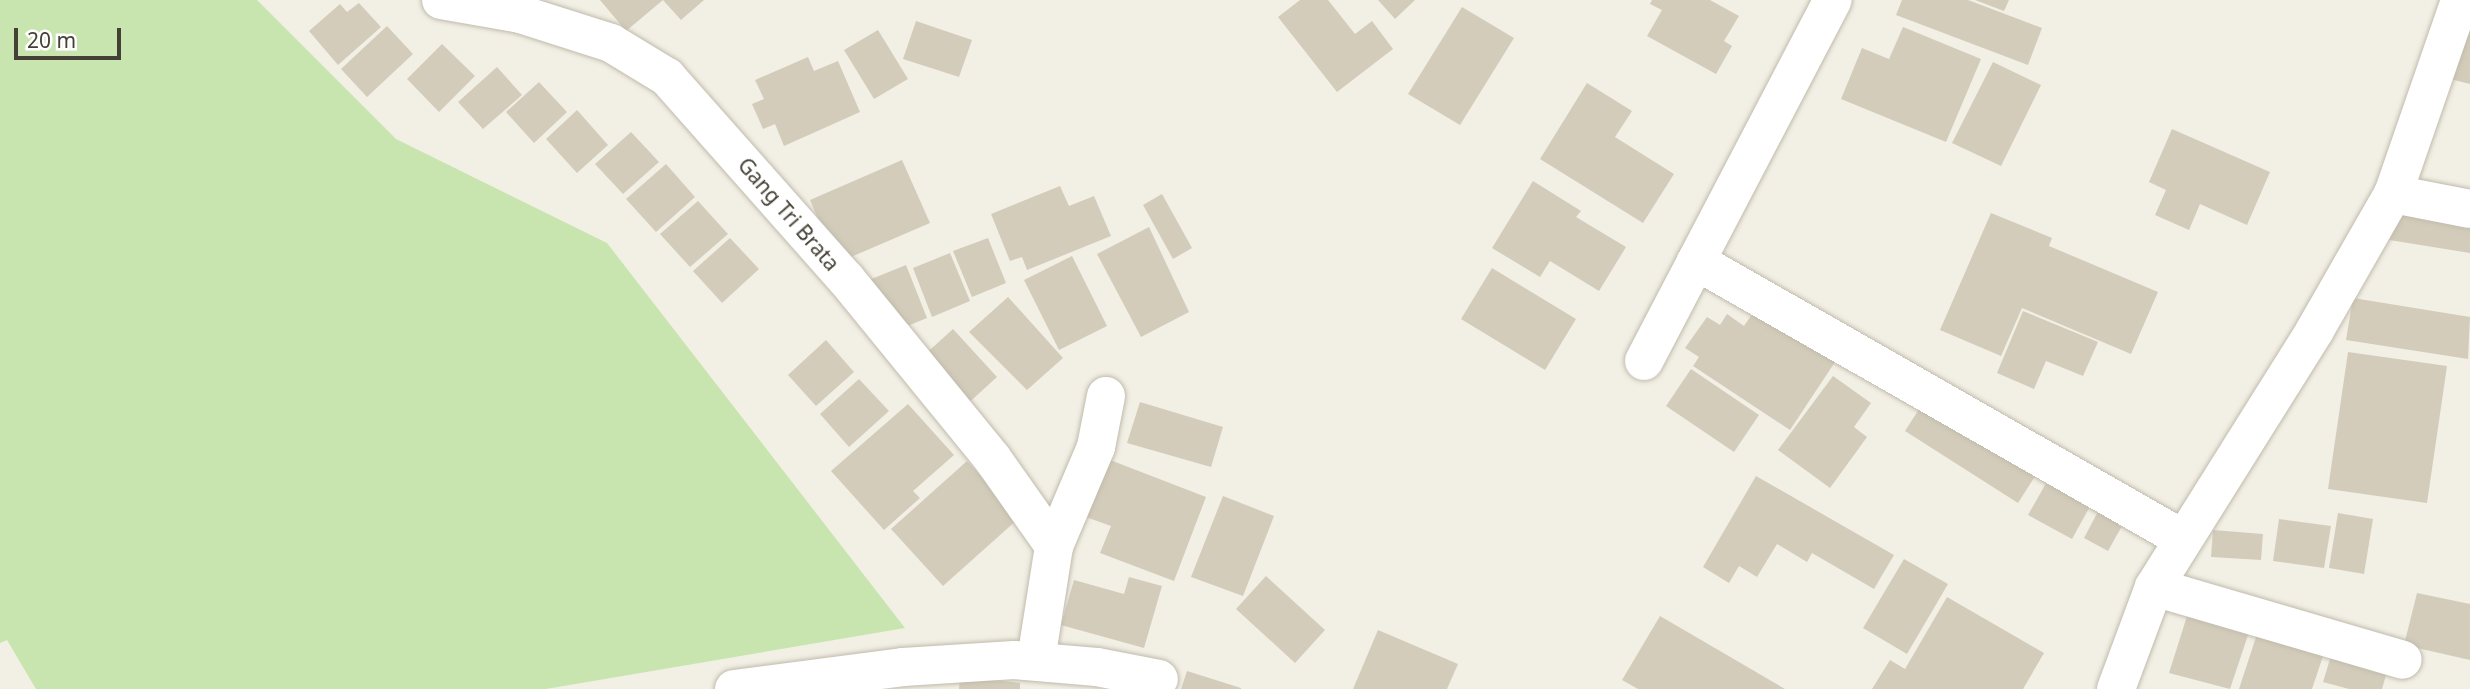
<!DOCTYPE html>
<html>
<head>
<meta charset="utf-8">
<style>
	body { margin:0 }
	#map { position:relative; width:2470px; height:689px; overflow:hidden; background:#f2efe5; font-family:"Noto Sans",sans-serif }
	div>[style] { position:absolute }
	.green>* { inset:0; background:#c8e5af }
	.building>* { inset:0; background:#d3ccbb }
	.roads { filter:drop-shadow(0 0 2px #c0bbab) drop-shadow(0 0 2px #c0bbab) }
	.minor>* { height:38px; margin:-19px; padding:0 19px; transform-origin:19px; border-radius:19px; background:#fff }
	span { translate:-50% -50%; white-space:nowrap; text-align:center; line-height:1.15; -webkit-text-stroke:6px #fff; paint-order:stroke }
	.street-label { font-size:21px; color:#444035 }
	.scale { position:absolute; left:14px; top:28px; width:107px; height:32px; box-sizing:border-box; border:4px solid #444035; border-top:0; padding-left:9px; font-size:21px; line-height:24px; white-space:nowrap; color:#444035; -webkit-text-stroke:5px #fff; paint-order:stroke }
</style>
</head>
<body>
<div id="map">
	<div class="green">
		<i style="clip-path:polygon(0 0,257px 0,396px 139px,607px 243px,905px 628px,546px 689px,36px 689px,7px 640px,0 643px)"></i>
	</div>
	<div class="building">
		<i style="clip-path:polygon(600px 0,704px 0,681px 20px,663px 0,626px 31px)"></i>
		<i style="clip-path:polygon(1300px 0,1328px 0,1355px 34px,1372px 21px,1393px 49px,1337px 92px,1278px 17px)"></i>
		<i style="clip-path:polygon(1378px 0,1415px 0,1395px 19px)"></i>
		<i style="clip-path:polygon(1652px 0,1710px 0,1739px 16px,1724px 41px,1732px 46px,1716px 74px,1647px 36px,1662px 10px,1650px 4px)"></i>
		<i style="clip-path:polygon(1902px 0,1968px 0,2042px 28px,2028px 65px,1896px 15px)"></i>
		<i style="clip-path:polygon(1975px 0,2009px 0,2004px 11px)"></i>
		<i style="clip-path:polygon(359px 3px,381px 27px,338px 65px,309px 31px,340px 4px,347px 12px)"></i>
		<i style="clip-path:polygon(1462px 7px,1514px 38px,1460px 125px,1408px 94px)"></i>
		<i style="clip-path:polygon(916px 21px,972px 40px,959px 77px,903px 59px)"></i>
		<i style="clip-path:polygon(2470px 23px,2470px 84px,2446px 78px)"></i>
		<i style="clip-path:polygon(387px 26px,413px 54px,367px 97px,341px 69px)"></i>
		<i style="clip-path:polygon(1903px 27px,1981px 59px,1946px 142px,1841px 99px,1862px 48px,1889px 59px)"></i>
		<i style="clip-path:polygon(878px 30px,908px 79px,874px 99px,844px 50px)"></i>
		<i style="clip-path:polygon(442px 44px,475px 76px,439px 112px,407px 79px)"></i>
		<i style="clip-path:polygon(808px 57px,814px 71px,838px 61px,860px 112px,784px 146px,775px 124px,763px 129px,752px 104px,764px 99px,755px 80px)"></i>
		<i style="clip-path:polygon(1993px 62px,2041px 85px,2001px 166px,1952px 143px)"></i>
		<i style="clip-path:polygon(497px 67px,522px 95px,483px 129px,458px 102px)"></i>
		<i style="clip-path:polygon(539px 82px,567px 112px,534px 143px,506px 112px)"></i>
		<i style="clip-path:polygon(1587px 83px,1632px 111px,1615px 137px,1674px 174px,1643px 223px,1540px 159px)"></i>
		<i style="clip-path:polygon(577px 110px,608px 145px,577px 173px,546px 139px)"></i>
		<i style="clip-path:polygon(2172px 129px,2270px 172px,2247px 225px,2200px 204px,2189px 230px,2155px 215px,2166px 190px,2149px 182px)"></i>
		<i style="clip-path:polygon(631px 132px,659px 162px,623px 194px,595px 164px)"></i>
		<i style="clip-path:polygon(902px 160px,930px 223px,837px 263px,810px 200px)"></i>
		<i style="clip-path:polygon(666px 164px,695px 197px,656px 232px,626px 199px)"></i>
		<i style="clip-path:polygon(1533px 181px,1581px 211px,1576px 217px,1626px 247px,1599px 291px,1550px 261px,1540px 277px,1492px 248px)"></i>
		<i style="clip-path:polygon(1060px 186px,1069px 206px,1094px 196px,1111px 236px,1027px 270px,1022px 257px,1010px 261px,991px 214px)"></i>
		<i style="clip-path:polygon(1162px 194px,1192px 248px,1173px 259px,1143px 205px)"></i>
		<i style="clip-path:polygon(698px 201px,728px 234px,690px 267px,660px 234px)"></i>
		<i style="clip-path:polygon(2389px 208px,2470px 221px,2470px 253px,2383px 239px)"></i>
		<i style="clip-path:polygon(1991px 213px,2052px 238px,2049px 246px,2158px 292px,2131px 354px,2022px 308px,2001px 356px,1940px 330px)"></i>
		<i style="clip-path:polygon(1149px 227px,1189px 312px,1141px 337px,1097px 254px)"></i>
		<i style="clip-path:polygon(730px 238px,759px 269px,722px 303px,693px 271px)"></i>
		<i style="clip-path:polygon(988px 238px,1006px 283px,972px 297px,953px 251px)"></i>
		<i style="clip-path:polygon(950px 253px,970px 301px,932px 317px,913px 268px)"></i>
		<i style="clip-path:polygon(1072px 256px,1107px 326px,1059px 350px,1024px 280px)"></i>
		<i style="clip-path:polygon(906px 265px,927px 318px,890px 333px,869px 280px)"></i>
		<i style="clip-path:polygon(1492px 268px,1576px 319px,1545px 370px,1461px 319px)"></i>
		<i style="clip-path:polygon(1008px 297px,1063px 358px,1027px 390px,969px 332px)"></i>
		<i style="clip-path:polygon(2353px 298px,2470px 317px,2468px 359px,2346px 340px)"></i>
		<i style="clip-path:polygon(1759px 304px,1839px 356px,1790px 430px,1693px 366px,1699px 357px,1685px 348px,1707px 317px,1720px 325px,1727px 314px,1744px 326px)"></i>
		<i style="clip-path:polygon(2023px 311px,2098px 342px,2083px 376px,2046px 361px,2034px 389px,1997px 373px)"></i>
		<i style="clip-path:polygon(953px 329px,997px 377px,964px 407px,921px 358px)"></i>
		<i style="clip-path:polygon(826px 340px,854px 372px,816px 406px,788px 375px)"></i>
		<i style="clip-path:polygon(2348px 352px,2447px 366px,2427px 503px,2328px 489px)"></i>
		<i style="clip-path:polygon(1691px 369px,1759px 415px,1734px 452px,1666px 406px)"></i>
		<i style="clip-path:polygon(1833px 376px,1871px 403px,1854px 427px,1867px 437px,1830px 488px,1778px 450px)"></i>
		<i style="clip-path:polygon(859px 379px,889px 411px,849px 447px,820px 414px)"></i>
		<i style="clip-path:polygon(1140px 402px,1223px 427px,1211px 467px,1127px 443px)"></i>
		<i style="clip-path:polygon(1923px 403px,2036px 475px,2018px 503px,1905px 431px)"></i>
		<i style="clip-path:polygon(908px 404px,954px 455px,913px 491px,920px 498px,884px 530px,831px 471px)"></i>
		<i style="clip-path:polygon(1105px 458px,1206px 497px,1174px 581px,1100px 553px,1111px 526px,1083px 516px)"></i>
		<i style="clip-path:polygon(967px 461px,1019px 518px,943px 586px,891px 529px)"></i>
		<i style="clip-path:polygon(1756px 476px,1894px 555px,1874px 589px,1812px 553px,1807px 562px,1777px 544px,1757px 577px,1739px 566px,1729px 583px,1703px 567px)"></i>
		<i style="clip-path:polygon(2049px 478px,2093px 501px,2072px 539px,2028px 515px)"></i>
		<i style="clip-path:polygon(1223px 496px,1274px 516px,1243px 596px,1191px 577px)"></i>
		<i style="clip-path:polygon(2102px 504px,2127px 517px,2108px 551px,2084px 538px)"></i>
		<i style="clip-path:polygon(2338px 513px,2373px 519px,2364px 574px,2329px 568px)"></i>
		<i style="clip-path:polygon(2279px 519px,2331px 526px,2324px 568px,2273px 561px)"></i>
		<i style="clip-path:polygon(2213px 530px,2263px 534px,2261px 560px,2211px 557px)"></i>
		<i style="clip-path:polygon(1904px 559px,1948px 584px,1907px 654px,1863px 628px)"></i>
		<i style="clip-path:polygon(1266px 576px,1325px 630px,1295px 663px,1236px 609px)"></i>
		<i style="clip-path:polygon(1129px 577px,1162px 586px,1144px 648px,1061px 625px,1074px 580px,1124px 594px)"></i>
		<i style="clip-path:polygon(2417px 593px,2470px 604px,2470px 660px,2404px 645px)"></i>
		<i style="clip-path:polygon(1947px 597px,2044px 653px,2023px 689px,1872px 689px,1890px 660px,1905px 669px)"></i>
		<i style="clip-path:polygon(2188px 613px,2249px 632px,2230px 689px,2169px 673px)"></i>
		<i style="clip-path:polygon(1660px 616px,1785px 689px,1638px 689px,1622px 680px)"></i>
		<i style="clip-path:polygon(2259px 628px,2325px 650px,2312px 689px,2239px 689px)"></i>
		<i style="clip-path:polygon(1378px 630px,1458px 664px,1447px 689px,1353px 689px)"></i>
		<i style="clip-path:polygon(2334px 646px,2390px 661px,2382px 689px,2349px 689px,2323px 682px)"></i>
		<i style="clip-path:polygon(1187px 671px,1241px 688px,1241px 689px,1181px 689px)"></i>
		<i style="clip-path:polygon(960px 676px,1020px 683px,1020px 689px,959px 689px)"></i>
	</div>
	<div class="roads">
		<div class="minor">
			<i style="left:441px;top:0;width:80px;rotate:10deg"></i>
			<i style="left:520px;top:14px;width:96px;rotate:17.7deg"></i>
			<i style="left:611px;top:43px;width:66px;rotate:31.3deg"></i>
			<i style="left:667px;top:77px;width:270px;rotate:48.5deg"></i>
			<i style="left:846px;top:279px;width:231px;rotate:50.8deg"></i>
			<i style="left:992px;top:458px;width:108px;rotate:54.8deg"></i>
			<i style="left:2393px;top:194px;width:78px;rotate:11deg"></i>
			<i style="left:1696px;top:261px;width:561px;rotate:29.72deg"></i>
			<i style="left:1644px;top:361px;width:407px;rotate:-62.4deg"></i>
			<i style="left:2154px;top:587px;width:259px;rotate:16.3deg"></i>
			<i style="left:1036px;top:660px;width:115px;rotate:-81deg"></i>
			<i style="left:1054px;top:546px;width:108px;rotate:-67deg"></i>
			<i style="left:1096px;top:447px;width:52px;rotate:-78.9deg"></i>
			<i style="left:734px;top:689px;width:170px;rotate:-7.4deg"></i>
			<i style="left:903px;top:667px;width:111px;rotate:-3.6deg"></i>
			<i style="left:1014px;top:660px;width:83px;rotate:4.8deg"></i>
			<i style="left:1097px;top:667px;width:63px;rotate:11deg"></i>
			<i style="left:2116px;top:689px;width:109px;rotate:-69.6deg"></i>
			<i style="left:2154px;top:587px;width:303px;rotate:-57.9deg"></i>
			<i style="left:2315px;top:330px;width:157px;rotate:-60.2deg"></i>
			<i style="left:2393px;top:194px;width:205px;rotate:-70.9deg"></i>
		</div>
	</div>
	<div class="street-label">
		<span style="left:789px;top:214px;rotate:49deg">Gang Tri Brata</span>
	</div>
	<div class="scale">20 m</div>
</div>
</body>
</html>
